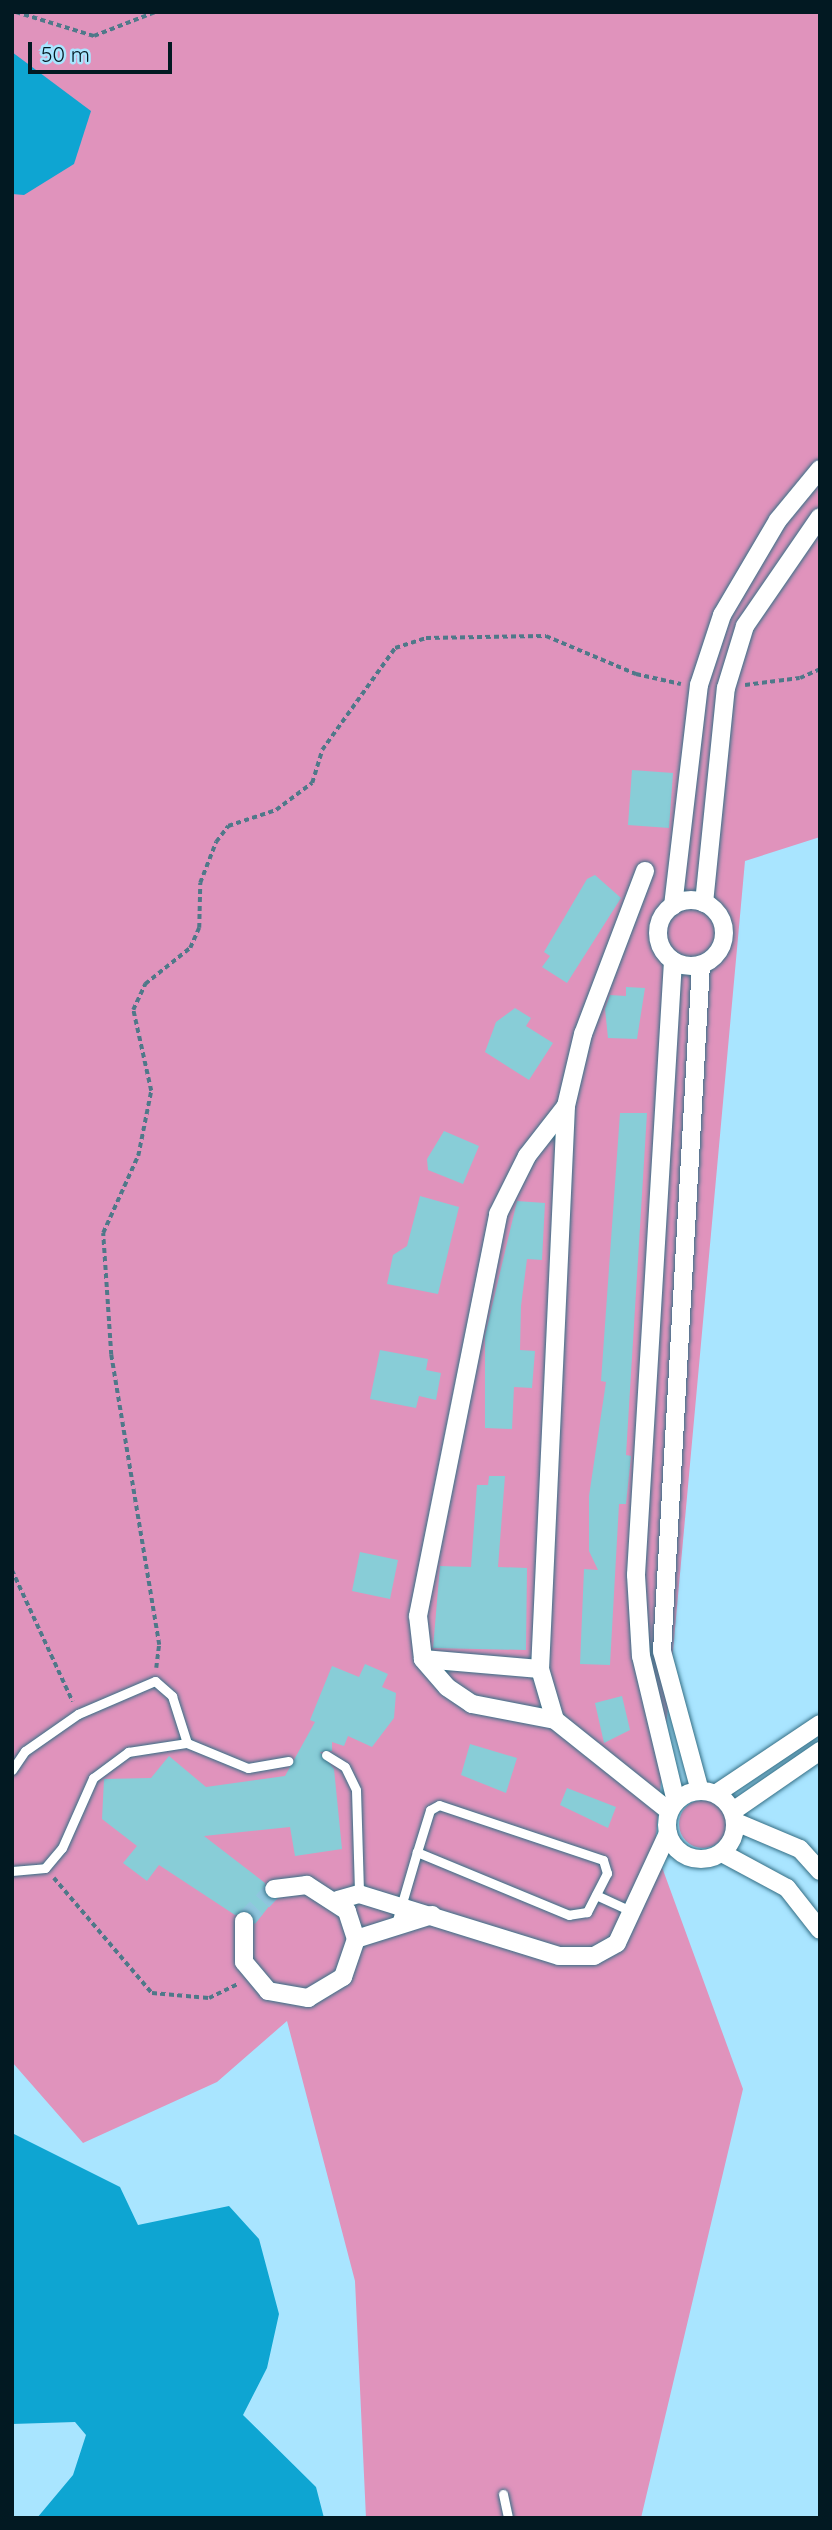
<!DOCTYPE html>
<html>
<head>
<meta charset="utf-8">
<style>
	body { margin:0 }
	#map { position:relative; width:832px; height:2530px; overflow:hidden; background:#a9e5ff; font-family:Quicksand,sans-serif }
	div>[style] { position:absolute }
	.green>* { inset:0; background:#e093bc }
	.round { border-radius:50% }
	.water>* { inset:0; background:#0ea5d2 }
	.building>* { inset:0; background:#88cdd7 }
	.minor-tunnel>* { height:18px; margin-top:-9px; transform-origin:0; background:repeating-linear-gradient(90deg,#90c6de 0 18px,transparent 0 27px) }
	.path>* { height:3.5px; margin-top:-1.75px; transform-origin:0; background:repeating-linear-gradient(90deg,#4f7889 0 5px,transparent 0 8.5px) }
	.roads { filter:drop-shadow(0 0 2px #346e85) drop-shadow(0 0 2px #346e85) }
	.service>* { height:9px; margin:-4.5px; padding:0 4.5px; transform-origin:4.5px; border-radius:4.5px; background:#fff }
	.minor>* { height:18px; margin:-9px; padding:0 9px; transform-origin:9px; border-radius:9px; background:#fff }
	.minor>.ring { margin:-9px; padding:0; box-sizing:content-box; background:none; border:18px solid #fff; border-radius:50% }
	span { translate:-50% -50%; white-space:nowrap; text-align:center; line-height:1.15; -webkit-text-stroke:6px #a9e5ff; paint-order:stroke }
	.frame { position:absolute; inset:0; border:14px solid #021922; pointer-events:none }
	.scale { position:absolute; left:28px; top:42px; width:144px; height:32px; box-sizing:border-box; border:4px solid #021922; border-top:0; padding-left:9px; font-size:21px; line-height:24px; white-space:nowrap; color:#021922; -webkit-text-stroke:5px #a9e5ff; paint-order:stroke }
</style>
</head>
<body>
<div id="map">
	<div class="green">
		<i style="clip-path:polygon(12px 12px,820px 12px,820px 837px,745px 861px,655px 1848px,743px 2089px,641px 2518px,366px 2518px,355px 2281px,287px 2021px,217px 2082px,83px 2143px,12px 2062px)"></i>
		<i class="round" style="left:679px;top:1800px;width:48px;height:48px"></i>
	</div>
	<div class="water">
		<i style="clip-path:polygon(12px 52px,91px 111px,74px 164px,24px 195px,12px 194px)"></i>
		<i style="clip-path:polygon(12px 2133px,120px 2187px,138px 2225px,229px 2206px,259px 2239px,279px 2314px,267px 2368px,243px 2415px,316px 2487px,324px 2518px,37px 2518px,73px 2475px,86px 2435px,75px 2422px,12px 2424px)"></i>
	</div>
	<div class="building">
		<i style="clip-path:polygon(632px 770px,673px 773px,669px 828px,628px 825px)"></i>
		<i style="clip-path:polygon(595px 875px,621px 898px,567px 983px,542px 967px,550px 956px,544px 952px,587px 879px)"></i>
		<i style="clip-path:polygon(626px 987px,645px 988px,637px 1039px,608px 1038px,605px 1009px,610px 995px,626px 996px)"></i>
		<i style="clip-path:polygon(515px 1008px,531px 1018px,526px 1026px,553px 1043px,529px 1080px,485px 1052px,496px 1022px)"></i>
		<i style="clip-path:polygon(620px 1113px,647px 1113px,626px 1455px,631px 1456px,626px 1504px,619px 1504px,610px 1665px,580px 1664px,584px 1569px,598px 1570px,589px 1551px,589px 1496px,606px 1382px,601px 1381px)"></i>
		<i style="clip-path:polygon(444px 1131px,479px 1146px,463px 1184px,428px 1170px,427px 1159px)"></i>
		<i style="clip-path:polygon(420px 1196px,459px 1207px,438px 1294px,387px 1284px,393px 1255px,407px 1246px)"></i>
		<i style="clip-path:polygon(517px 1201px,545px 1203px,542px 1260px,527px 1259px,521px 1306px,520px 1350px,535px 1351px,532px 1388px,514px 1387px,512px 1429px,485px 1428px,485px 1336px)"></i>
		<i style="clip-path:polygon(380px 1350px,428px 1359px,426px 1370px,441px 1373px,436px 1400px,419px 1396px,416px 1408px,370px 1399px)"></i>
		<i style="clip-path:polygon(489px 1476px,505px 1476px,498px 1567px,527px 1568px,526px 1650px,433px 1648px,440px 1566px,471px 1567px,477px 1485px,488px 1485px)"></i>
		<i style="clip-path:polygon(360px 1552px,398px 1560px,390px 1599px,352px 1591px)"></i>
		<i style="clip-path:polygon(365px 1664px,388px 1674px,382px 1687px,396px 1693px,394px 1718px,372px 1747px,348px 1736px,344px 1746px,332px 1742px,332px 1751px,320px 1752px,334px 1769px,342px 1849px,295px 1856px,290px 1827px,204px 1836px,265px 1883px,265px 1895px,274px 1900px,255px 1924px,250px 1912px,235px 1915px,159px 1865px,147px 1881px,123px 1863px,137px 1846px,102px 1819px,104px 1779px,151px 1778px,169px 1756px,206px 1787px,285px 1776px,315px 1722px,310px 1720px,332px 1666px,359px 1677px)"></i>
		<i style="clip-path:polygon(622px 1696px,630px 1730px,604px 1743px,595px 1703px)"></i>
		<i style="clip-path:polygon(470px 1744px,517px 1758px,506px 1793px,461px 1775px)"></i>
		<i style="clip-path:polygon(567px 1788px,616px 1807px,608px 1828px,560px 1805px)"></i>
	</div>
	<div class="minor-tunnel">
		<i style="left:244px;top:1921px;width:44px;rotate:-46.8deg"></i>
	</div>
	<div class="path">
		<i style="left:16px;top:12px;width:82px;rotate:17.1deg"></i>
		<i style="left:94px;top:36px;width:66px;rotate:-21.5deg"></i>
		<i style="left:745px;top:685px;width:55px;rotate:-7.3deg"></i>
		<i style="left:800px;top:678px;width:22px;rotate:-24deg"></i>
		<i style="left:12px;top:1570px;width:145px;rotate:65.2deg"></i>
		<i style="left:156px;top:1668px;width:23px;rotate:-83deg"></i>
		<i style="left:159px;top:1645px;width:294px;rotate:-99.4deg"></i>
		<i style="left:111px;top:1355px;width:122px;rotate:-93.8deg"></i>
		<i style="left:103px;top:1233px;width:85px;rotate:-65.6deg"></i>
		<i style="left:138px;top:1156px;width:66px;rotate:-78.7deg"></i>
		<i style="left:151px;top:1091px;width:83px;rotate:-102.5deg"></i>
		<i style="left:133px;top:1010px;width:29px;rotate:-65deg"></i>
		<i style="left:145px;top:984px;width:58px;rotate:-38.7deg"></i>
		<i style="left:190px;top:948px;width:22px;rotate:-66deg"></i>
		<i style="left:199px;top:928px;width:45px;rotate:-88.7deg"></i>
		<i style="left:200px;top:883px;width:44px;rotate:-68.7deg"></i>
		<i style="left:216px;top:842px;width:20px;rotate:-53deg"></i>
		<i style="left:228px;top:826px;width:51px;rotate:-18.4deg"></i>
		<i style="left:276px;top:810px;width:45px;rotate:-36.9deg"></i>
		<i style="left:312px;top:783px;width:34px;rotate:-73deg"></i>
		<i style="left:322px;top:750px;width:125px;rotate:-54.4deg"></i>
		<i style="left:395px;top:648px;width:33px;rotate:-18deg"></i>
		<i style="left:426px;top:638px;width:120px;rotate:-1deg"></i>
		<i style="left:546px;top:636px;width:98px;rotate:22.9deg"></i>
		<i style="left:636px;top:674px;width:46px;rotate:12.5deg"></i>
		<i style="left:54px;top:1878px;width:151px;rotate:49.6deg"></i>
		<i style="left:152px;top:1993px;width:57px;rotate:5deg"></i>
		<i style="left:209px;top:1998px;width:32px;rotate:-26deg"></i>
	</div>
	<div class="roads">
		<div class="service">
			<i style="left:326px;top:1755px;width:22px;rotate:32deg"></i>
			<i style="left:345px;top:1767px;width:25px;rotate:64deg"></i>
			<i style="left:356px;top:1790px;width:104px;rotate:88.3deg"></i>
			<i style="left:12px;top:1770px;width:23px;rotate:-56deg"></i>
			<i style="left:25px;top:1751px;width:65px;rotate:-34.9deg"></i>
			<i style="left:78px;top:1714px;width:84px;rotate:-23.2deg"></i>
			<i style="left:155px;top:1681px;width:23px;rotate:41deg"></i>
			<i style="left:172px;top:1696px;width:49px;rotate:72.3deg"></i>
			<i style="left:12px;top:1871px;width:33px;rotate:-5deg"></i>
			<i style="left:45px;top:1868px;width:26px;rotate:-50deg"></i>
			<i style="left:62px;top:1848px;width:77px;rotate:-66.1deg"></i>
			<i style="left:93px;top:1778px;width:44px;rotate:-36.6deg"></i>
			<i style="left:128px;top:1752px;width:60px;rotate:-8.7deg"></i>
			<i style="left:187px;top:1743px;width:66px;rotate:22.3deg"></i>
			<i style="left:248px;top:1768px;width:41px;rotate:-9.9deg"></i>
			<i style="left:596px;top:1895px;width:41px;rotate:24.7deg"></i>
			<i style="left:395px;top:1927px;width:78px;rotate:-73.7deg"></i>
			<i style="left:417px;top:1852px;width:44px;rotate:-72.8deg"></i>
			<i style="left:430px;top:1810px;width:10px;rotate:-29deg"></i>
			<i style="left:439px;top:1805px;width:173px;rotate:18.5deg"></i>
			<i style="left:603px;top:1860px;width:14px;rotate:73deg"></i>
			<i style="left:607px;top:1873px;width:44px;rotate:117.1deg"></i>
			<i style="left:587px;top:1912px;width:18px;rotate:171deg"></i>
			<i style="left:569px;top:1915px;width:165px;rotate:-157.5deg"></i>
			<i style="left:503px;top:2494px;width:25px;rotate:78deg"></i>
		</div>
		<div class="minor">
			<i style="left:645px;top:871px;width:174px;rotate:110.8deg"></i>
			<i style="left:583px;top:1034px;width:74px;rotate:103.3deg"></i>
			<i style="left:566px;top:1106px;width:564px;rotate:92.64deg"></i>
			<i style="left:540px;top:1669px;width:53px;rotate:73.6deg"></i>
			<i style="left:555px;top:1720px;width:146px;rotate:38.6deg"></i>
			<i class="ring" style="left:658px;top:900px;width:48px;height:48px"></i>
			<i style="left:704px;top:903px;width:216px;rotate:-84.2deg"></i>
			<i style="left:726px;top:688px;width:65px;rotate:-73deg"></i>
			<i style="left:745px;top:626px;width:132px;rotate:-55.5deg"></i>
			<i style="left:673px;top:906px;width:223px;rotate:-83.3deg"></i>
			<i style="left:699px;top:685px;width:74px;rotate:-71.8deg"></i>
			<i style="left:722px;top:615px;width:110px;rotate:-59.5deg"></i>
			<i style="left:778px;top:520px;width:66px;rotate:-50.5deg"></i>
			<i style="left:673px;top:961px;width:615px;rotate:93.45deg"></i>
			<i style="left:636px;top:1575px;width:81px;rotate:86.5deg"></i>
			<i style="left:641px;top:1656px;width:150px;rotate:76.5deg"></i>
			<i style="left:423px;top:1659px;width:117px;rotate:4.9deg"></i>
			<i style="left:555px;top:1720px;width:85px;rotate:-169.1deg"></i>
			<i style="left:472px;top:1704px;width:30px;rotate:-146deg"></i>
			<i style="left:447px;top:1687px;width:37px;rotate:-131deg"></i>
			<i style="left:423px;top:1659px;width:43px;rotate:-96.6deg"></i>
			<i style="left:418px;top:1616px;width:410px;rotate:-78.7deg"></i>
			<i style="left:498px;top:1214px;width:65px;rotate:-63.4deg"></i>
			<i style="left:527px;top:1156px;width:63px;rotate:-52deg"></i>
			<i class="ring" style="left:667px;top:1791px;width:50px;height:50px"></i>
			<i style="left:700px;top:1791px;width:145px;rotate:-105.2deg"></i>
			<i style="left:662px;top:1651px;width:687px;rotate:-86.75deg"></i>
			<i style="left:717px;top:1793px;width:124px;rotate:-33.8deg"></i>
			<i style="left:733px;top:1811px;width:106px;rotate:-34.6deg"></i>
			<i style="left:736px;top:1822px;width:69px;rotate:22.9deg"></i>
			<i style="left:800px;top:1849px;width:30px;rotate:48deg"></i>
			<i style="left:722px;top:1853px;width:74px;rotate:28.3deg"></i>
			<i style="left:787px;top:1888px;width:53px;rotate:51.8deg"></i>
			<i style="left:338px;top:1900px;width:22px;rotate:-16deg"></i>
			<i style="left:359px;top:1894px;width:209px;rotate:17.2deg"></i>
			<i style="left:559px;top:1956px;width:35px"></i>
			<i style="left:594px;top:1956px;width:26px;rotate:-29deg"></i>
			<i style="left:617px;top:1943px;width:121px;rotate:-65.1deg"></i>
			<i style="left:244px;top:1921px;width:41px;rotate:90deg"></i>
			<i style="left:244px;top:1962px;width:38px;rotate:50deg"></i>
			<i style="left:268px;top:1991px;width:41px;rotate:9.9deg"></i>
			<i style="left:308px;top:1998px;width:41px;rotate:-31deg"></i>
			<i style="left:343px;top:1977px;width:40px;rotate:-71.1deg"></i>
			<i style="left:356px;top:1939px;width:29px;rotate:-108deg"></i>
			<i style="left:347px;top:1911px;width:48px;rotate:-147deg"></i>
			<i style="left:307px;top:1885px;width:33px;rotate:173deg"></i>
			<i style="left:356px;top:1939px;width:80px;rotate:-17.5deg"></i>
		</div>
	</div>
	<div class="frame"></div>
	<div class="scale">50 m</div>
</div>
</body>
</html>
